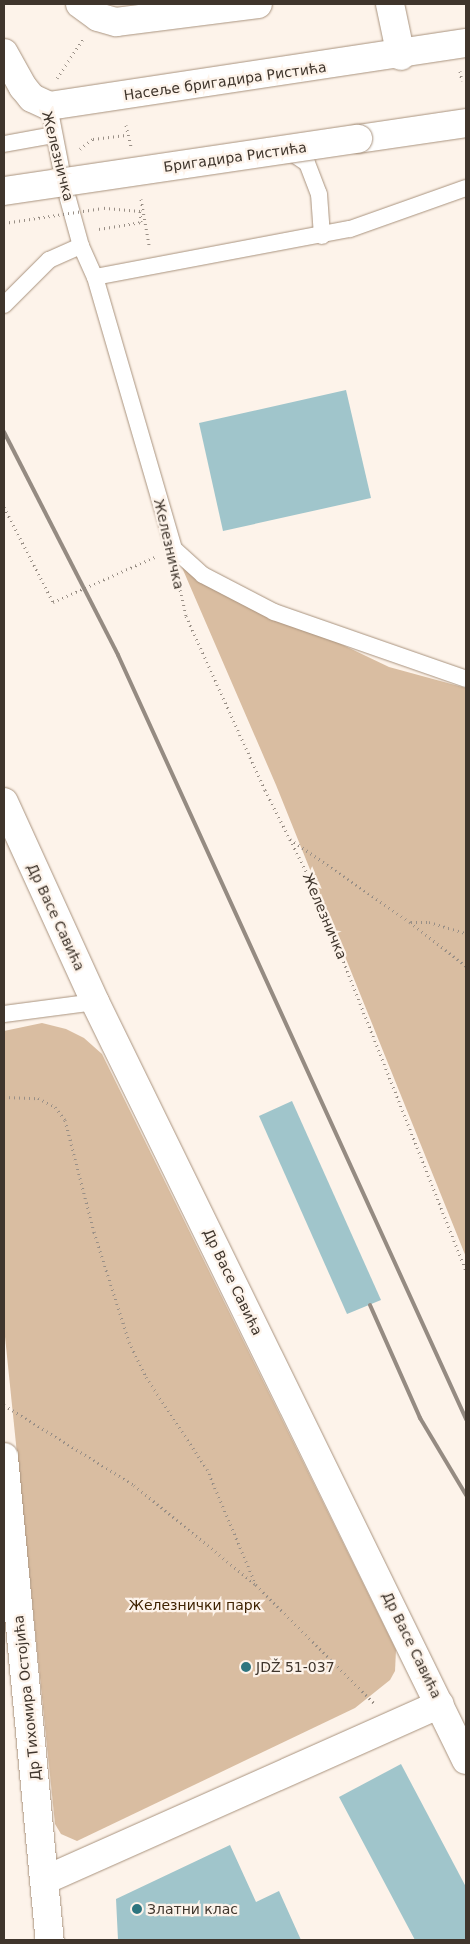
<!DOCTYPE html>
<html>
<head>
<meta charset="utf-8">
<style>
	body { margin:0 }
	#map { position:relative; width:470px; height:1944px; overflow:hidden; background:#fdf3ea; font-family:"DejaVu Sans",sans-serif }
	div>[style] { position:absolute }
	.green>* { inset:0; background:#d9bda1 }
	.building>* { inset:0; background:#a0c5cb }
	.path>* { height:3px; margin-top:-1.5px; transform-origin:0; background:repeating-linear-gradient(90deg,#998f86 0 1px,transparent 0 5px) }
	.roads { filter:drop-shadow(0 0 1px #a9937e) drop-shadow(0 0 1px #a9937e) }
	.service>* { height:16px; margin:-8px; padding:0 8px; transform-origin:8px; border-radius:8px; background:#fff }
	.minor>* { height:28px; margin:-14px; padding:0 14px; transform-origin:14px; border-radius:14px; background:#fff }
	.tertiary>* { height:28px; margin:-14px; padding:0 14px; transform-origin:14px; border-radius:14px; background:#fff }
	.secondary>* { height:28px; margin:-14px; padding:0 14px; transform-origin:14px; border-radius:14px; background:#fff }
	.rail>* { height:4px; margin:-2px; padding:0 2px; transform-origin:2px; border-radius:2px; background:#958b82 }
	.path-bridge>* { height:3px; margin-top:-1.5px; transform-origin:0; background:repeating-linear-gradient(90deg,#998f86 0 1px,transparent 0 5px) }
	.bridges { filter:drop-shadow(0 0 1px #a9937e) drop-shadow(0 0 1px #a9937e) }
	.secondary-bridge>* { height:28px; margin:-14px; padding:0 14px; transform-origin:14px; border-radius:14px; background:#fff }
	.dots>* { width:14px; height:14px; translate:-50% -50%; box-sizing:border-box; border:2px solid #fdf3ea; border-radius:50% }
	span { translate:-50% -50%; white-space:nowrap; text-align:center; line-height:1.15; -webkit-text-stroke:4.5px #fdf3ea; paint-order:stroke }
	.street-label { font-size:14px; color:#3f352c }
	.park-label { font-size:14px; color:#3e2200 }
	.poi-label { font-size:14px; color:#3f352c }
	.left { translate:0 -50%; text-align:left }
	.frame { position:absolute; inset:0; border:5px solid #3f352c; pointer-events:none }
</style>
</head>
<body>
<div id="map">
	<div class="green">
		<i style="clip-path:polygon(174px 549px,274px 612px,389px 667px,466px 688px,466px 1257px,276px 785px)"></i>
		<i style="clip-path:polygon(42px 1023px,66px 1029px,84px 1038px,102px 1054px,396px 1650px,395px 1671px,390px 1680px,355px 1708px,77px 1841px,61px 1834px,55px 1824px,4px 1327px,4px 1031px)"></i>
	</div>
	<div class="building">
		<i style="clip-path:polygon(346px 390px,371px 498px,223px 531px,199px 423px)"></i>
		<i style="clip-path:polygon(292px 1101px,381px 1300px,347px 1314px,259px 1116px)"></i>
		<i style="clip-path:polygon(401px 1764px,466px 1887px,466px 1940px,415px 1940px,339px 1797px)"></i>
		<i style="clip-path:polygon(230px 1845px,256px 1902px,279px 1891px,301px 1940px,118px 1940px,116px 1899px)"></i>
	</div>
	<div class="path">
		<i style="left:460px;top:71px;width:10px;rotate:79deg"></i>
		<i style="left:57px;top:78px;width:47px;rotate:-56.3deg"></i>
		<i style="left:126px;top:125px;width:22px;rotate:77deg"></i>
		<i style="left:80px;top:149px;width:16px;rotate:-38deg"></i>
		<i style="left:93px;top:139px;width:35px;rotate:-7deg"></i>
		<i style="left:141px;top:199px;width:47px;rotate:80.1deg"></i>
		<i style="left:99px;top:229px;width:43px;rotate:-9.5deg"></i>
		<i style="left:141px;top:222px;width:11px;rotate:-95deg"></i>
		<i style="left:140px;top:211px;width:37px;rotate:-175deg"></i>
		<i style="left:4px;top:507px;width:107px;rotate:62.7deg"></i>
		<i style="left:53px;top:602px;width:111px;rotate:-23.8deg"></i>
		<i style="left:179px;top:585px;width:32px;rotate:77deg"></i>
		<i style="left:186px;top:616px;width:191px;rotate:65.6deg"></i>
		<i style="left:265px;top:790px;width:109px;rotate:63.2deg"></i>
		<i style="left:314px;top:887px;width:412px;rotate:68.4deg"></i>
		<i style="left:290px;top:839px;width:146px;rotate:34.7deg"></i>
		<i style="left:410px;top:922px;width:71px;rotate:38.2deg"></i>
		<i style="left:411px;top:922px;width:18px"></i>
		<i style="left:429px;top:922px;width:39px;rotate:17deg"></i>
		<i style="left:4px;top:1097px;width:34px;rotate:2deg"></i>
		<i style="left:38px;top:1098px;width:19px;rotate:28deg"></i>
		<i style="left:55px;top:1107px;width:16px;rotate:52deg"></i>
		<i style="left:65px;top:1120px;width:116px;rotate:75.5deg"></i>
		<i style="left:94px;top:1232px;width:115px;rotate:72.3deg"></i>
		<i style="left:129px;top:1342px;width:39px;rotate:64deg"></i>
		<i style="left:146px;top:1377px;width:110px;rotate:56.5deg"></i>
		<i style="left:207px;top:1469px;width:126px;rotate:67.1deg"></i>
		<i style="left:256px;top:1585px;width:168px;rotate:45deg"></i>
		<i style="left:4px;top:1405px;width:153px;rotate:31.6deg"></i>
		<i style="left:134px;top:1485px;width:156px;rotate:39.3deg"></i>
	</div>
	<div class="roads">
		<div class="service">
			<i style="left:49px;top:106px;width:84px;rotate:79deg"></i>
			<i style="left:65px;top:188px;width:60px;rotate:74.6deg"></i>
			<i style="left:81px;top:246px;width:34px;rotate:66deg"></i>
			<i style="left:95px;top:277px;width:283px;rotate:73.8deg"></i>
			<i style="left:174px;top:549px;width:39px;rotate:42deg"></i>
			<i style="left:203px;top:575px;width:80px;rotate:27.5deg"></i>
			<i style="left:274px;top:612px;width:203px;rotate:19.2deg"></i>
			<i style="left:4px;top:144px;width:51px;rotate:-10.2deg"></i>
			<i style="left:285px;top:154px;width:7px;rotate:-8deg"></i>
			<i style="left:292px;top:153px;width:18px;rotate:34deg"></i>
			<i style="left:307px;top:163px;width:33px;rotate:69deg"></i>
			<i style="left:319px;top:194px;width:42px;rotate:85.9deg"></i>
			<i style="left:95px;top:277px;width:259px;rotate:-10.7deg"></i>
			<i style="left:350px;top:229px;width:123px;rotate:-19.5deg"></i>
			<i style="left:4px;top:305px;width:64px;rotate:-45deg"></i>
			<i style="left:49px;top:260px;width:35px;rotate:-24deg"></i>
			<i style="left:4px;top:1014px;width:92px;rotate:-7.5deg"></i>
		</div>
		<div class="minor">
			<i style="left:80px;top:4px;width:22px;rotate:36deg"></i>
			<i style="left:98px;top:17px;width:19px;rotate:16deg"></i>
			<i style="left:116px;top:22px;width:143px;rotate:-7.2deg"></i>
			<i style="left:390px;top:4px;width:53px;rotate:78.1deg"></i>
			<i style="left:4px;top:53px;width:39px;rotate:61deg"></i>
			<i style="left:23px;top:87px;width:14px;rotate:51deg"></i>
			<i style="left:32px;top:98px;width:19px;rotate:25deg"></i>
			<i style="left:49px;top:106px;width:422px;rotate:-8.6deg"></i>
			<i style="left:4px;top:1457px;width:485px;rotate:84.6deg"></i>
			<i style="left:45px;top:1880px;width:432px;rotate:-24deg"></i>
		</div>
		<div class="tertiary">
			<i style="left:4px;top:802px;width:220px;rotate:65.5deg"></i>
			<i style="left:95px;top:1002px;width:844px;rotate:63.92deg"></i>
		</div>
		<div class="secondary">
			<i style="left:358px;top:139px;width:109px;rotate:-8.4deg"></i>
		</div>
	</div>
	<div class="rail">
		<i style="left:4px;top:432px;width:250px;rotate:62.9deg"></i>
		<i style="left:118px;top:655px;width:840px;rotate:65.51deg"></i>
		<i style="left:370px;top:1305px;width:124px;rotate:66.1deg"></i>
		<i style="left:420px;top:1418px;width:90px;rotate:59.1deg"></i>
	</div>
	<div class="path-bridge">
		<i style="left:4px;top:223px;width:100px;rotate:-8.6deg"></i>
	</div>
	<div class="bridges">
		<div class="secondary-bridge">
			<i style="left:4px;top:191px;width:358px;rotate:-8.4deg"></i>
		</div>
	</div>
	<div class="dots">
		<i style="left:246px;top:1667px;background:#2d757f"></i>
		<i style="left:137px;top:1909px;background:#2d757f"></i>
	</div>
	<div class="street-label">
		<span style="left:225px;top:81px;rotate:-8deg">Насеље бригадира Ристића</span>
		<span style="left:58px;top:156px;rotate:76deg">Железничка</span>
		<span style="left:235px;top:157px;rotate:-8deg">Бригадира Ристића</span>
		<span style="left:169px;top:544px;rotate:77deg">Железничка</span>
		<span style="left:325px;top:916px;rotate:67deg">Железничка</span>
		<span style="left:56px;top:917px;rotate:65deg">Др Васе Савића</span>
		<span style="left:233px;top:1282px;rotate:64deg">Др Васе Савића</span>
		<span style="left:412px;top:1645px;rotate:64deg">Др Васе Савића</span>
		<span style="left:27px;top:1698px;rotate:-96deg">Др Тихомира Остојића</span>
	</div>
	<div class="park-label">
		<span style="left:195px;top:1605px">Железнички парк</span>
	</div>
	<div class="poi-label">
		<span class="left" style="left:256px;top:1667px">JDŽ 51-037</span>
		<span class="left" style="left:147px;top:1909px">Златни клас</span>
	</div>
	<div class="frame"></div>
</div>
</body>
</html>
